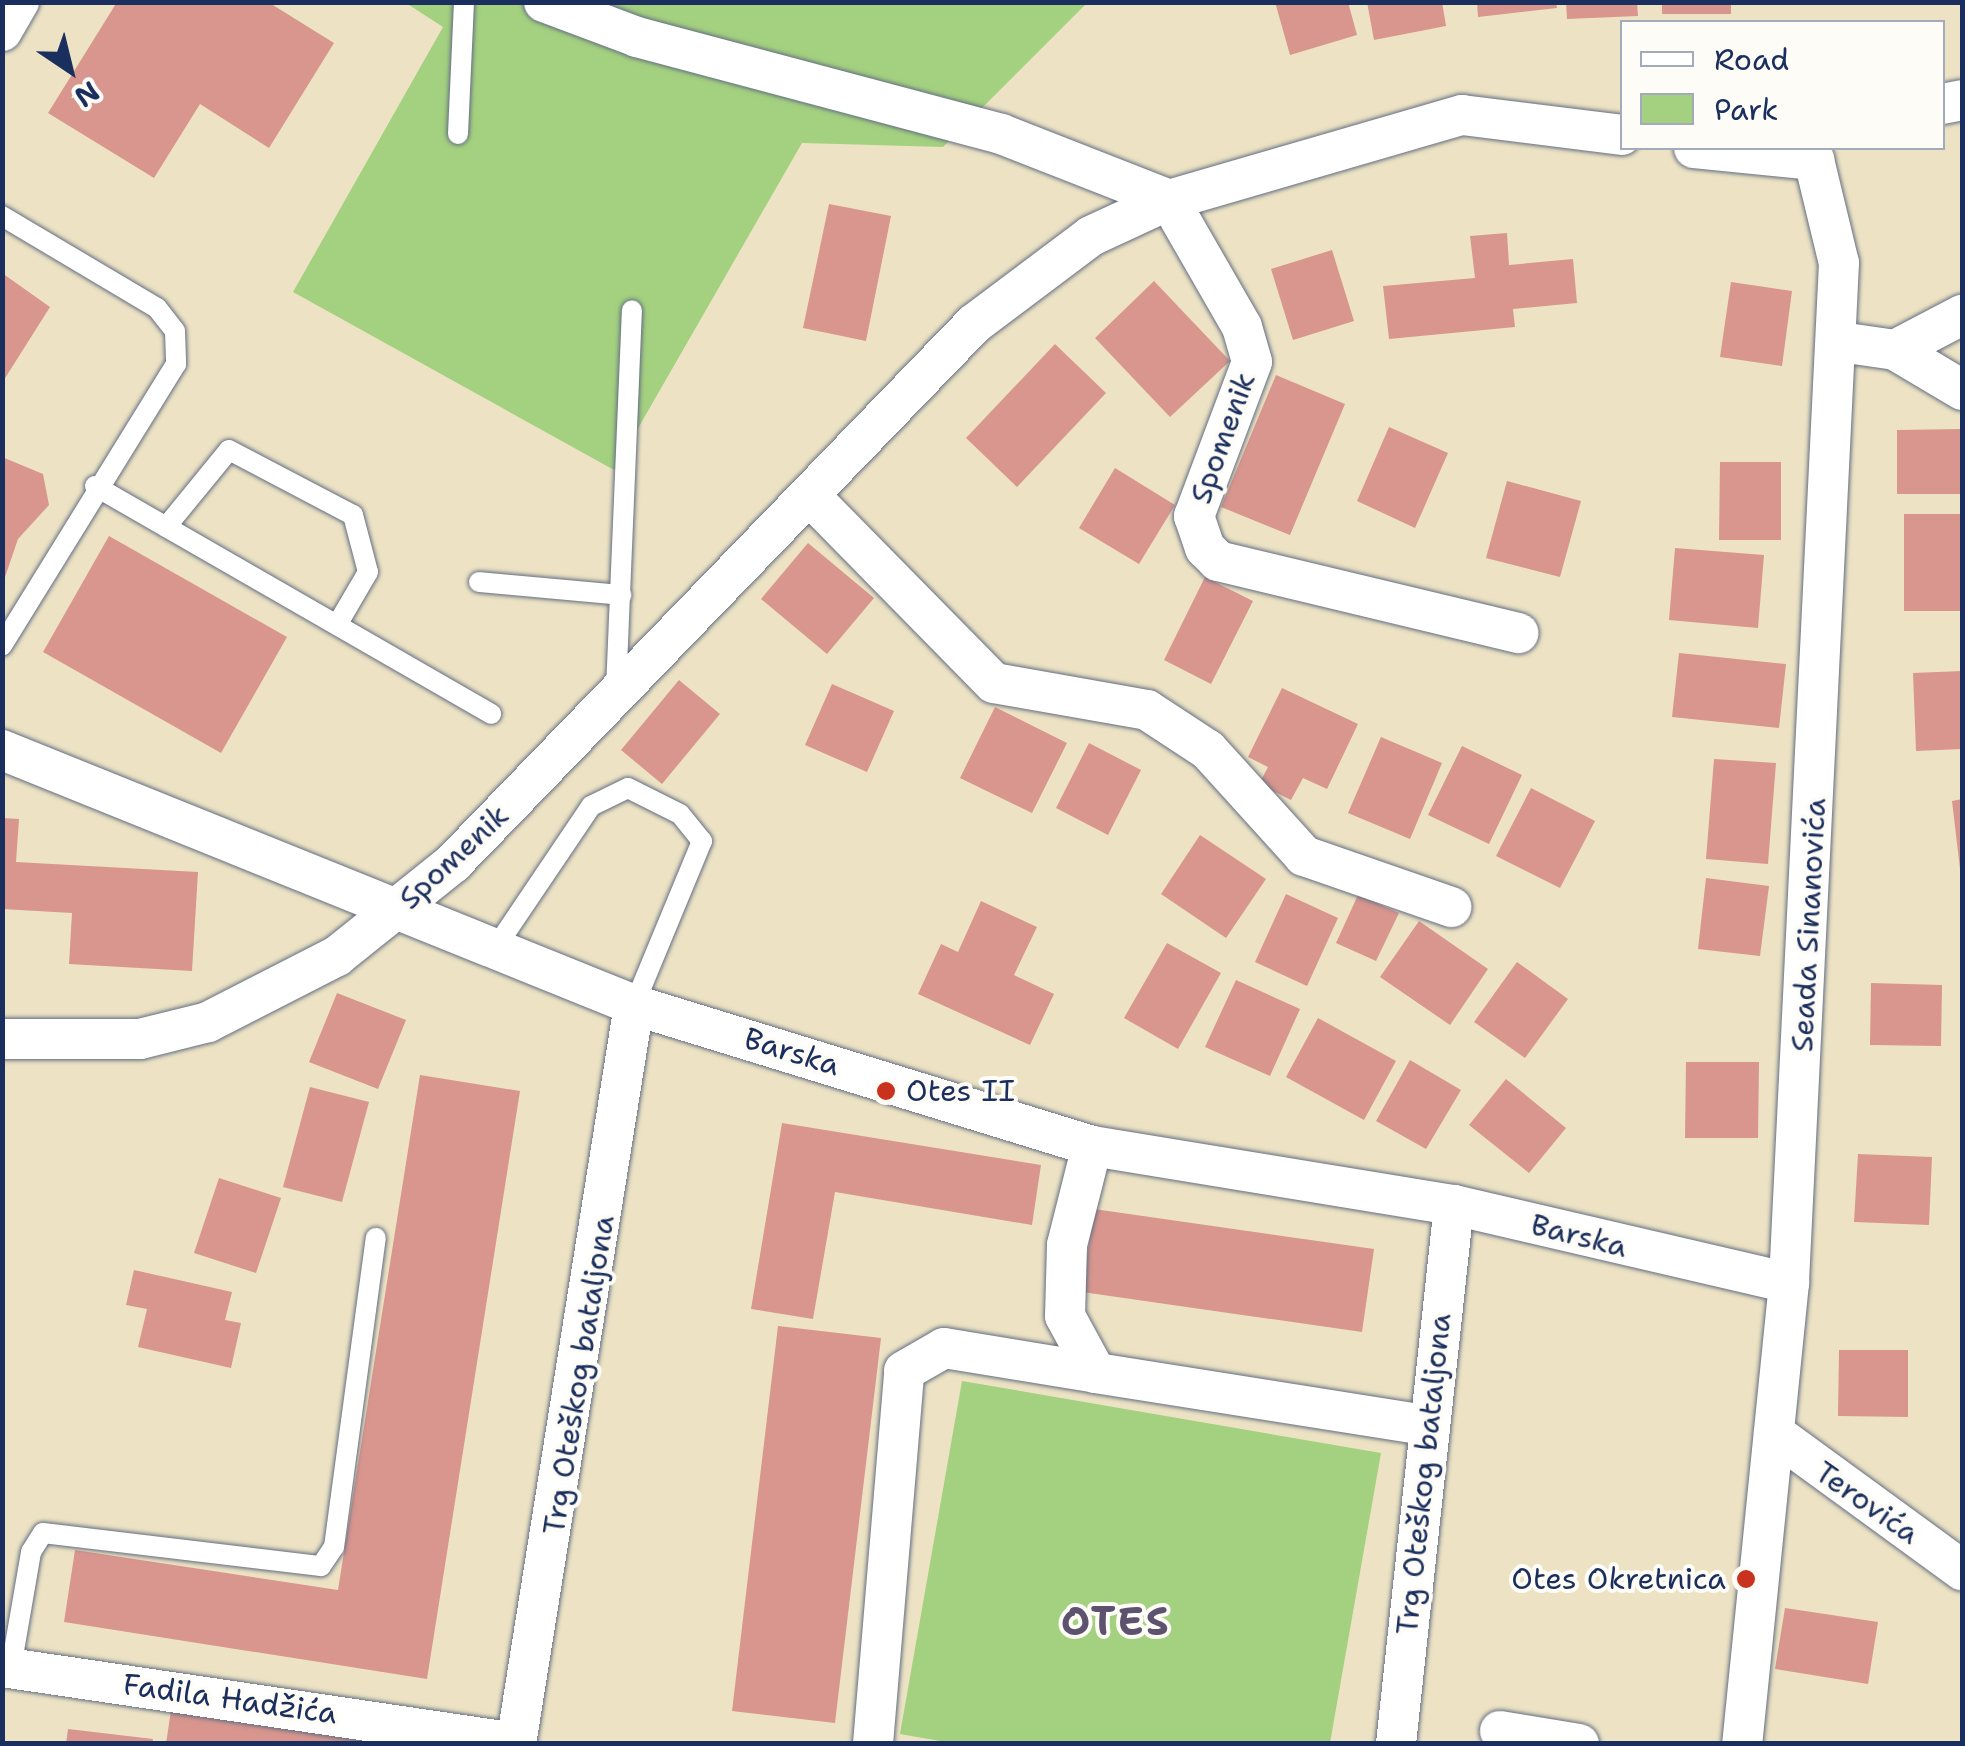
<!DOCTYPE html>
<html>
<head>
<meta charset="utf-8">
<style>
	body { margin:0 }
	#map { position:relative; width:1965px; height:1746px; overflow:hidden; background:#ede3c4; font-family:"Shantell Sans",sans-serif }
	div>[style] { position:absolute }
	.green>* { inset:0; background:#a4d17f }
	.building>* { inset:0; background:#d8968e }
	.roads { filter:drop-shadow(0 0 2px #646e82) drop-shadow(0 0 2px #646e82) }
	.lane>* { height:20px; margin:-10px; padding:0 10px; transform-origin:10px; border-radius:10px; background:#fff }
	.street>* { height:40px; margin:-20px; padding:0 20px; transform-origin:20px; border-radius:20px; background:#fff }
	.dots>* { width:28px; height:28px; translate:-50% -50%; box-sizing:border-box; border:5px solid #fdfcf7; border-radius:50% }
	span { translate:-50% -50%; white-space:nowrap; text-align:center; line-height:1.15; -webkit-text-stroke:8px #fdfcf7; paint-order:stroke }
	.street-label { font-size:30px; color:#1b2f5e }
	.poi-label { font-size:30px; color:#1b2f5e }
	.left { translate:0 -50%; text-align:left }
	.right { translate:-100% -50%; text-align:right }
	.district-label { font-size:40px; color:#5d536f; font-weight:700; letter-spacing:2.5px }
	.frame { position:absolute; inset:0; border:5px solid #1b2f5e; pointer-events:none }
	.legend { position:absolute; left:1620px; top:20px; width:325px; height:130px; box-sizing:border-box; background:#fdfcf7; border:2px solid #a3aaba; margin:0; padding:12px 18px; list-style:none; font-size:30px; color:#1b2f5e }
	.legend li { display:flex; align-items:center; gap:20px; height:50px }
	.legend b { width:50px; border:2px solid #a3aaba }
	.north { position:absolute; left:20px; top:20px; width:100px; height:100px; -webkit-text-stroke:8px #fdfcf7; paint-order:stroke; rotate:145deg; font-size:28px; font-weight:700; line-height:40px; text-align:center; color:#1b2f5e }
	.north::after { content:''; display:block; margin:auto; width:35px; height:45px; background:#1b2f5e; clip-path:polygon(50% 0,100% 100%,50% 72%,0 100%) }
</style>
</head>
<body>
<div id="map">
	<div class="green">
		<i style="clip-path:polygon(406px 3px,1087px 3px,943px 147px,802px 143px,614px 470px,293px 292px,443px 27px)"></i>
		<i style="clip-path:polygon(962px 1381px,1381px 1453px,1330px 1743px,957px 1744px,900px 1734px)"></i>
	</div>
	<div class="building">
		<i style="clip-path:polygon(117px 2px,268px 2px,334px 43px,269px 148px,200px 104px,154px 178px,48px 113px)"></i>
		<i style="clip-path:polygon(1275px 2px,1348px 2px,1357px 35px,1290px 55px)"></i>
		<i style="clip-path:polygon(1367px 2px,1442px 2px,1446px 26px,1374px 40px)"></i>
		<i style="clip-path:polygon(1477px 2px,1556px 2px,1557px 8px,1478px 17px)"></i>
		<i style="clip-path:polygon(1566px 2px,1637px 2px,1638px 16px,1567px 19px)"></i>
		<i style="clip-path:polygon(1662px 2px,1731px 2px,1731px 14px,1662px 14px)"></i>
		<i style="clip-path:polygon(829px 204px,891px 216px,866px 341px,803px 328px)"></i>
		<i style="clip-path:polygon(1507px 233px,1509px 265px,1573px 259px,1577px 303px,1513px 309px,1515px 327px,1389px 339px,1383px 286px,1475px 278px,1470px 236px)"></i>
		<i style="clip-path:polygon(1332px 250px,1354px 321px,1293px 340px,1271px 269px)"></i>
		<i style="clip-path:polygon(2px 273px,50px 307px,2px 383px)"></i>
		<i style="clip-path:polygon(1154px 281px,1230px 361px,1170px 417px,1095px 338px)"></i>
		<i style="clip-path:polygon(1731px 282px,1792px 291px,1782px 366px,1720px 357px)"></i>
		<i style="clip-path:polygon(1055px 344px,1106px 393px,1017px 487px,966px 438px)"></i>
		<i style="clip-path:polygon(1276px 375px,1345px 404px,1290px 535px,1221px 507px)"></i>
		<i style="clip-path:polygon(1389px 427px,1448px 453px,1415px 528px,1357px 501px)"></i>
		<i style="clip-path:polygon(1962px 429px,1962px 494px,1897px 494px,1897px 430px)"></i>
		<i style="clip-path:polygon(2px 457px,43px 474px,49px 505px,18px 539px,3px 583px)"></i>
		<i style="clip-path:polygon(1720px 462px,1781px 462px,1781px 540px,1719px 540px)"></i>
		<i style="clip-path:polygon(1115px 468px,1175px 505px,1139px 564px,1079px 528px)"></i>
		<i style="clip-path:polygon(1507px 481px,1581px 501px,1560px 577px,1486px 558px)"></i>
		<i style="clip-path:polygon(1904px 514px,1962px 514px,1962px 611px,1904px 611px)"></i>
		<i style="clip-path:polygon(109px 536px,287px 637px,221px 753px,43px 652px)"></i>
		<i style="clip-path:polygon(808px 543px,874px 598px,827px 654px,761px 599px)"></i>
		<i style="clip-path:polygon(1675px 548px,1764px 555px,1758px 628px,1669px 620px)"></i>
		<i style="clip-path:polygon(1205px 577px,1253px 601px,1211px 684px,1164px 660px)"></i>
		<i style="clip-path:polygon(1679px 653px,1786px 664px,1779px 728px,1672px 717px)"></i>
		<i style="clip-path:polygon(1962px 671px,1962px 749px,1916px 751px,1913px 673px)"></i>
		<i style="clip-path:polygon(679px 680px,720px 714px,662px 784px,621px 750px)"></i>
		<i style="clip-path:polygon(832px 684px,894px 711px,867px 772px,805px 745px)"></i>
		<i style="clip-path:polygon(1282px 688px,1358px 724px,1327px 789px,1303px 778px,1291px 800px,1259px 784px,1268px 767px,1248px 757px)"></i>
		<i style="clip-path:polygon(995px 707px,1067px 743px,1032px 813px,960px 778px)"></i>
		<i style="clip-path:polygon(1381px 737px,1442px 763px,1410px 839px,1348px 813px)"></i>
		<i style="clip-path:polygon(1089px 743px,1141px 770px,1108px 835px,1056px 808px)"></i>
		<i style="clip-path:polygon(1462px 746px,1522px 775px,1489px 844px,1428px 815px)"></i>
		<i style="clip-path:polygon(1714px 759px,1776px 763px,1768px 864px,1706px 859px)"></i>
		<i style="clip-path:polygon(1531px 788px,1595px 821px,1560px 888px,1496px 856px)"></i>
		<i style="clip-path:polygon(1962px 799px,1962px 868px,1960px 869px,1952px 801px)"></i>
		<i style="clip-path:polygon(2px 818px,19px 819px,16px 862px,198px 872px,192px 971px,69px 964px,72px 913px,2px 909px)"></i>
		<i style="clip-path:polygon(1200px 835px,1266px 879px,1226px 938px,1161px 894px)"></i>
		<i style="clip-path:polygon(1706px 878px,1769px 886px,1760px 956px,1698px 949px)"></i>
		<i style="clip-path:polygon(1286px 894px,1338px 918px,1307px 986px,1255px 962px)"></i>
		<i style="clip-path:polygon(1358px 895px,1399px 913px,1376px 961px,1336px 943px)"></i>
		<i style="clip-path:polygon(981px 901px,1037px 927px,1014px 975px,1054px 994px,1030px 1045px,918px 994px,941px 944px,958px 952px)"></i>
		<i style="clip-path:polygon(1419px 921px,1488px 969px,1450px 1025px,1380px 977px)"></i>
		<i style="clip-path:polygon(1167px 943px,1221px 973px,1178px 1049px,1124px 1018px)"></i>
		<i style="clip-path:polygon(1517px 962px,1568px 999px,1525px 1058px,1474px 1022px)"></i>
		<i style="clip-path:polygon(1236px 980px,1300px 1009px,1270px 1076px,1205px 1047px)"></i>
		<i style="clip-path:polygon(1871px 983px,1942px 985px,1941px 1046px,1870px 1045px)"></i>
		<i style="clip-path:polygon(337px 993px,406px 1020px,378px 1089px,309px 1062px)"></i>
		<i style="clip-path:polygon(1318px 1018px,1396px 1061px,1364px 1120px,1286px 1077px)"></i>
		<i style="clip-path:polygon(1410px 1060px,1461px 1090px,1426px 1149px,1376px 1121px)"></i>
		<i style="clip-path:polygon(1686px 1062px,1759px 1062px,1758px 1138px,1685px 1138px)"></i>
		<i style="clip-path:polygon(420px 1075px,520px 1091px,427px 1679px,64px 1622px,75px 1550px,338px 1590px)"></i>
		<i style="clip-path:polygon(1506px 1079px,1566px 1128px,1529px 1173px,1469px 1125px)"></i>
		<i style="clip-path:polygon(310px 1087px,369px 1102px,342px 1202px,283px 1187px)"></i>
		<i style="clip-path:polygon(782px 1123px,1041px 1165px,1032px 1225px,835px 1192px,813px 1319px,751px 1309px)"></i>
		<i style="clip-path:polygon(1858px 1154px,1932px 1157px,1929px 1225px,1854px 1222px)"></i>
		<i style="clip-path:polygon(219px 1178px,281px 1198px,256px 1273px,194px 1253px)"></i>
		<i style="clip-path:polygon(1094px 1209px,1374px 1249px,1362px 1332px,1082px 1292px)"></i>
		<i style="clip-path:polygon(134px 1270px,232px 1292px,225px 1320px,241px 1323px,231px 1368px,138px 1347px,147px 1309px,126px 1305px)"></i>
		<i style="clip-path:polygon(778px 1326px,881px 1338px,835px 1723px,732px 1711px)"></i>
		<i style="clip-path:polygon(1839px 1350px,1908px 1350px,1908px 1417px,1838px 1416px)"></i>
		<i style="clip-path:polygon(1785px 1608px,1878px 1622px,1868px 1684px,1775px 1669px)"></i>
		<i style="clip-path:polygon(171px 1710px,379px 1741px,379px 1744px,166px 1744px)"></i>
		<i style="clip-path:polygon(68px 1729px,153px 1739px,152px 1744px,66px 1744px)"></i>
	</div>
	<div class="roads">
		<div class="lane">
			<i style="left:458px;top:134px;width:132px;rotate:-87.4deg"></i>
			<i style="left:2px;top:216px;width:180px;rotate:30.7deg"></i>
			<i style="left:157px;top:308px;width:29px;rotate:52deg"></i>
			<i style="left:175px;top:331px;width:33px;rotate:88deg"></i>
			<i style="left:176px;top:364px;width:331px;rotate:121.7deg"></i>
			<i style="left:95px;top:486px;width:457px;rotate:29.9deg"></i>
			<i style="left:166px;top:527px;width:99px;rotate:-50.7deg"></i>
			<i style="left:229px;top:450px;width:140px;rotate:27.7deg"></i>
			<i style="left:353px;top:515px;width:59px;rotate:75.3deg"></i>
			<i style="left:368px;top:572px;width:61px;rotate:120.3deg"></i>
			<i style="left:479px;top:582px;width:143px;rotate:5.2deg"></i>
			<i style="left:616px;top:690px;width:380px;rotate:-87.6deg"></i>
			<i style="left:494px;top:950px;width:174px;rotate:-56deg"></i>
			<i style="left:591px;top:806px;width:41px;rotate:-25.9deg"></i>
			<i style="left:628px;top:788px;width:58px;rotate:26.6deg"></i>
			<i style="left:680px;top:814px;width:35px;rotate:51deg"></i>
			<i style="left:702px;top:841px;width:178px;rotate:112.5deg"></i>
			<i style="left:11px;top:1668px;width:118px;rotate:-80.2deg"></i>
			<i style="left:31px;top:1552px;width:22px;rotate:-58deg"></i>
			<i style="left:43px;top:1533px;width:280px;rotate:6.8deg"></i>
			<i style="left:321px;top:1566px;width:23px;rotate:-56deg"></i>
			<i style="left:334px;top:1547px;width:312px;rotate:-82.3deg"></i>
		</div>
		<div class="street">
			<i style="left:544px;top:2px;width:99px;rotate:20.6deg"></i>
			<i style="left:637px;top:37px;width:377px;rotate:14.9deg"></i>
			<i style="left:1001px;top:134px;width:180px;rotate:21.4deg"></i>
			<i style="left:1169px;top:200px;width:146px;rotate:60.1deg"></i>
			<i style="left:1242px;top:327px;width:36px;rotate:74deg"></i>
			<i style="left:1252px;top:362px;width:165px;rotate:110.6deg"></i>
			<i style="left:1194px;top:516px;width:34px;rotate:71deg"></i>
			<i style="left:1205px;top:548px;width:18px;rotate:45deg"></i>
			<i style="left:1218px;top:561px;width:309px;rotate:13.5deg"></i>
			<i style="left:2px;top:31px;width:34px;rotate:-60deg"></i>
			<i style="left:1942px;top:104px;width:20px;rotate:-11deg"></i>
			<i style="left:1694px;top:148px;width:121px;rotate:5.7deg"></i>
			<i style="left:1814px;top:160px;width:106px;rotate:76.4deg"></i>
			<i style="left:1839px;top:263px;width:1021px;rotate:92.81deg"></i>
			<i style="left:1789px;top:1283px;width:463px;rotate:95.8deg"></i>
			<i style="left:1840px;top:342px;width:56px;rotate:8.3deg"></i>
			<i style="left:1895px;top:350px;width:78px;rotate:30.8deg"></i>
			<i style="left:1895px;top:350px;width:76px;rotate:-27.6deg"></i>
			<i style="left:810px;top:496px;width:262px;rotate:45.5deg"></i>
			<i style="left:994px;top:683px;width:155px;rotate:10deg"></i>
			<i style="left:1147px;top:710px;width:73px;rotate:33.3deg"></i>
			<i style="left:1208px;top:750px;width:143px;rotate:47.8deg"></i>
			<i style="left:1304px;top:856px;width:156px;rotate:19.1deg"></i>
			<i style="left:2px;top:750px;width:682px;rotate:21.97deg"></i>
			<i style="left:634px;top:1005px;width:479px;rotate:17.1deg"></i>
			<i style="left:1092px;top:1146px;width:367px;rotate:9.3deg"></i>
			<i style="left:1454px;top:1205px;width:344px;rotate:13.1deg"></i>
			<i style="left:2px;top:1039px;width:138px"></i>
			<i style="left:140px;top:1039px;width:70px;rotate:-14deg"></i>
			<i style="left:208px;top:1022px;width:145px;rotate:-27.1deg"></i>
			<i style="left:337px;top:956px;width:149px;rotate:-38.7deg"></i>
			<i style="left:453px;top:863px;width:750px;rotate:-45.97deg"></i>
			<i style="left:974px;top:324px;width:146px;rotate:-36.9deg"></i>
			<i style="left:1091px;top:236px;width:86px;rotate:-24.8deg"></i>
			<i style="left:1169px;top:200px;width:305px;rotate:-16.2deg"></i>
			<i style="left:1462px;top:115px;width:161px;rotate:7.1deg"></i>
			<i style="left:1092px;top:1146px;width:102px;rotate:104.2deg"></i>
			<i style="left:1067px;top:1245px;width:71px;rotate:91.6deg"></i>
			<i style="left:1065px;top:1316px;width:65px;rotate:61.5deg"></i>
			<i style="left:1096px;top:1373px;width:337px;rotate:9deg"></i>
			<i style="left:1774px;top:1433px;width:233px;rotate:36.1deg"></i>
			<i style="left:2px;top:1667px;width:520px;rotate:8.41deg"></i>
			<i style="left:1500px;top:1731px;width:80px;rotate:9.3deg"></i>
			<i style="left:516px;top:1744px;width:748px;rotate:-80.93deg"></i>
			<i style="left:873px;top:1744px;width:374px;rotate:-85.2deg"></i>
			<i style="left:904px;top:1371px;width:46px;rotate:-29.9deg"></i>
			<i style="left:944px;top:1348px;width:154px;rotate:9.3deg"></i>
			<i style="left:1396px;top:1744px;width:542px;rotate:-83.86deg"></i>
		</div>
	</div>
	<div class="dots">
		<i style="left:886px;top:1091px;background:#c8321e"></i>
		<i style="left:1746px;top:1579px;background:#c8321e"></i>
	</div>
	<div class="street-label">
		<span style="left:1223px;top:438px;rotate:-70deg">Spomenik</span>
		<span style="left:454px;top:857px;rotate:-43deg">Spomenik</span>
		<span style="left:1809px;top:925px;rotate:-87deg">Seada Sinanovića</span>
		<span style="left:792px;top:1052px;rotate:17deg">Barska</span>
		<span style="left:1579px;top:1236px;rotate:14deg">Barska</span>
		<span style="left:579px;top:1375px;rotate:-81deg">Trg Oteškog bataljona</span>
		<span style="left:1424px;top:1474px;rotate:-84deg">Trg Oteškog bataljona</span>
		<span style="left:1867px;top:1503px;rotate:35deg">Terovića</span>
		<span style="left:230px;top:1699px;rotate:8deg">Fadila Hadžića</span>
	</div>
	<div class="poi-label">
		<span class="left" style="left:906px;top:1091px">Otes II</span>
		<span class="right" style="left:1726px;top:1579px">Otes Okretnica</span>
	</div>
	<div class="district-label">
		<span style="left:1116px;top:1621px">OTES</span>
	</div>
	<div class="frame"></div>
	<ul class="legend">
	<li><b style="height:12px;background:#fff"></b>Road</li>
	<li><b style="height:28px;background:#a4d17f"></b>Park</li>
	</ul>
	<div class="north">N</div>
</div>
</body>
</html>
